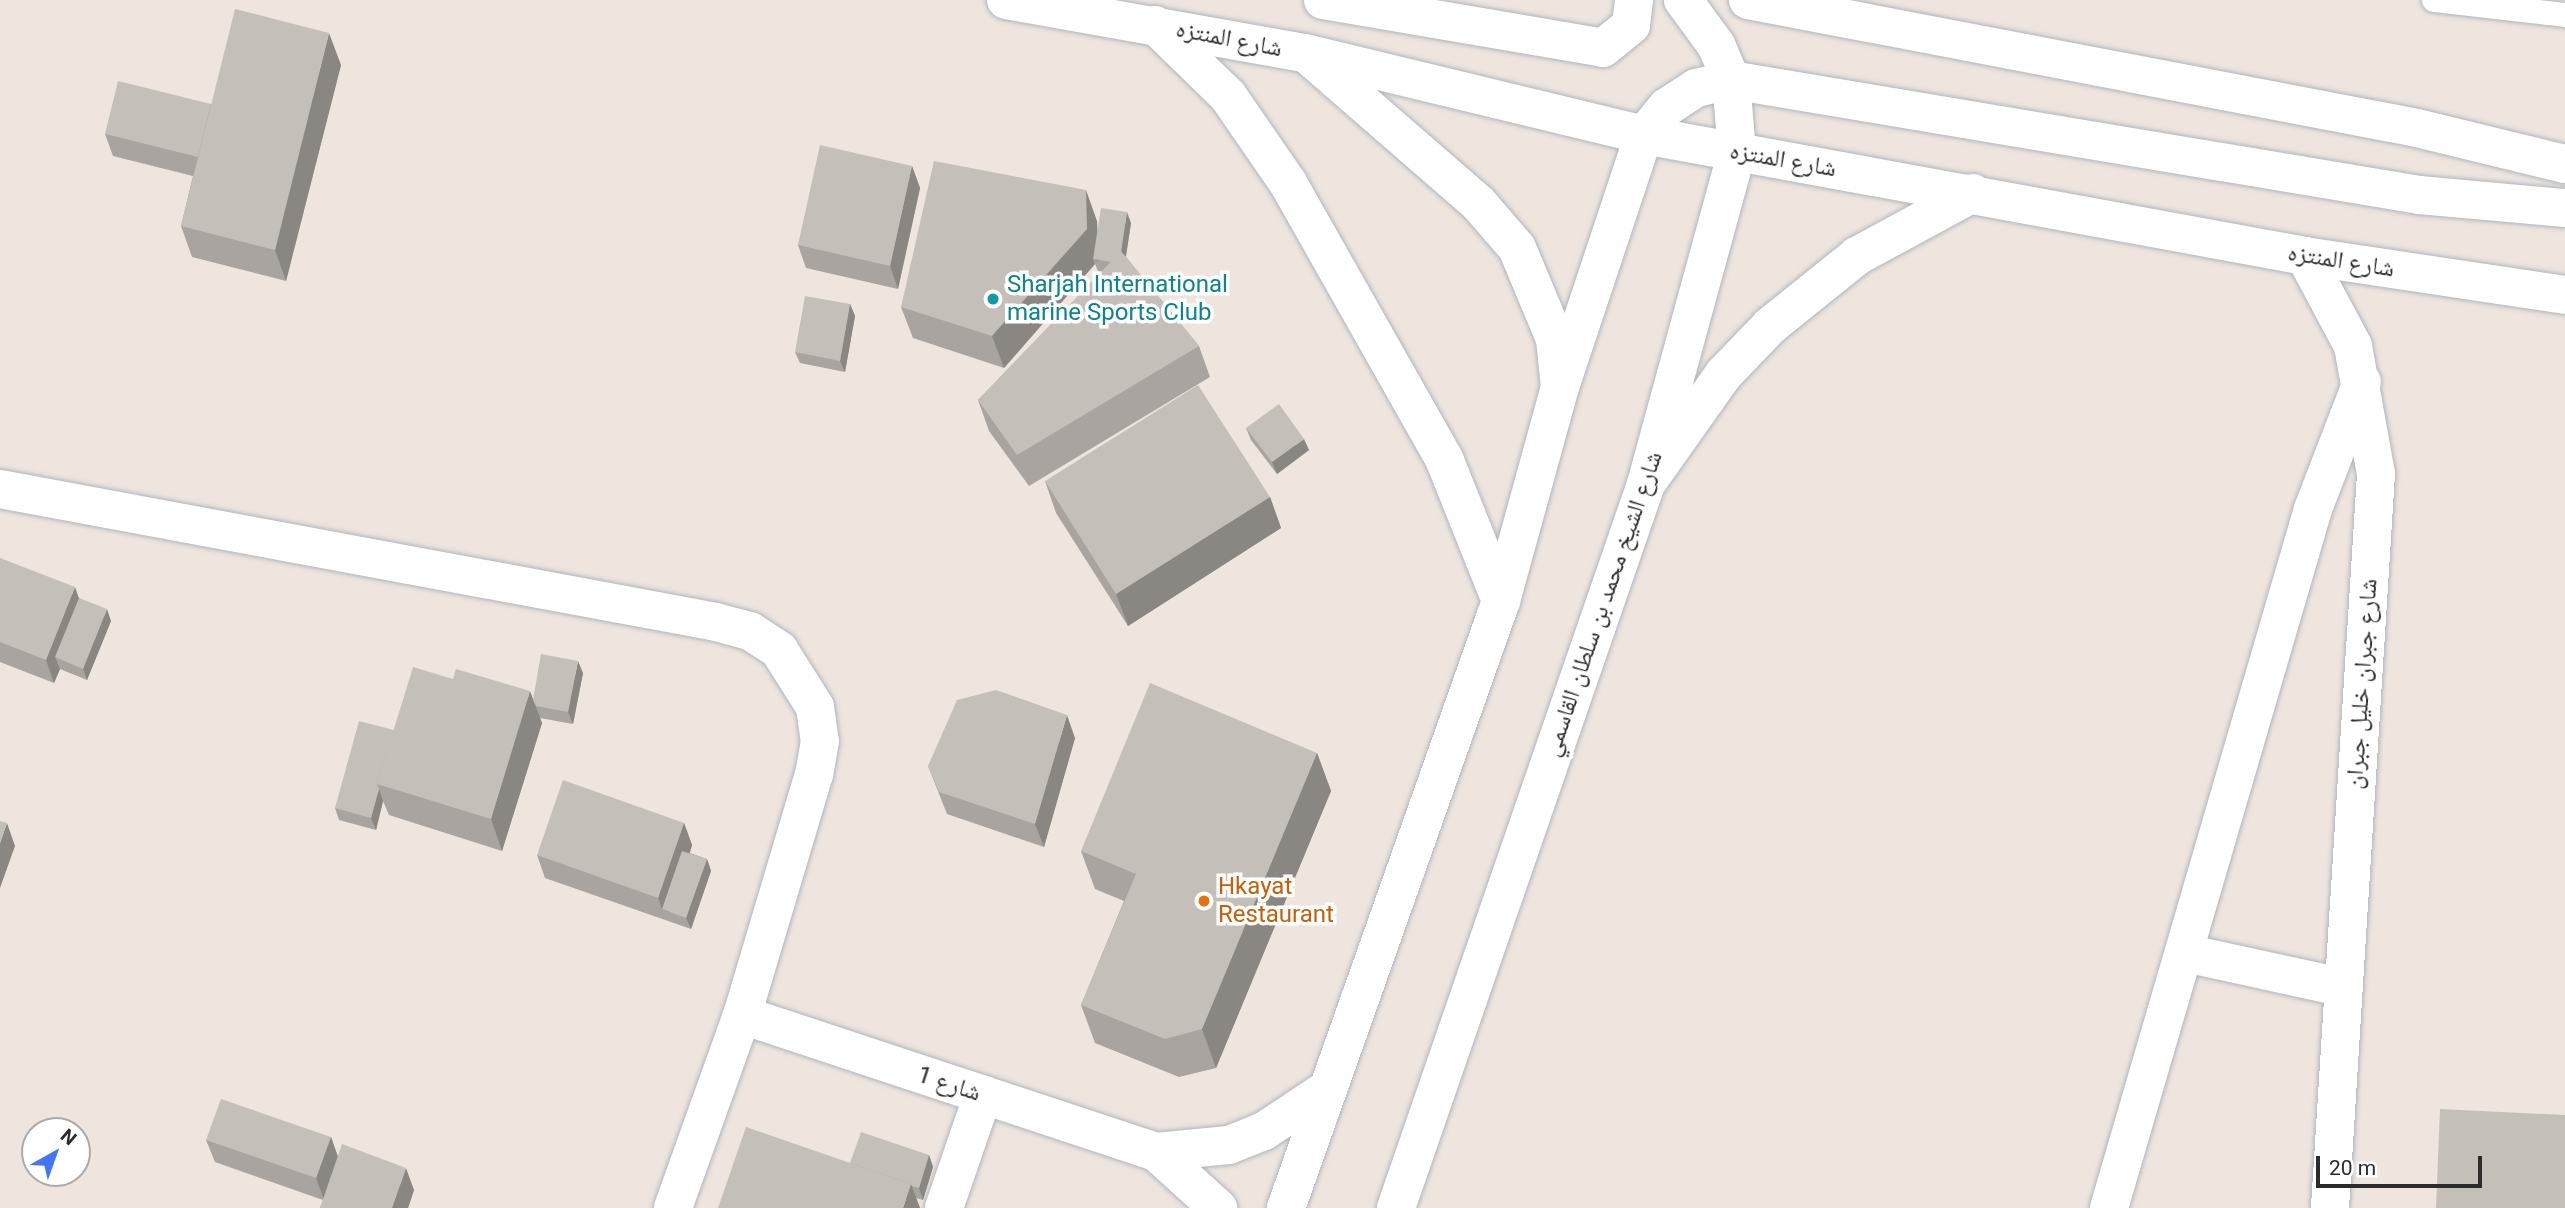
<!DOCTYPE html>
<html>
<head>
<meta charset="utf-8">
<style>
	body { margin:0 }
	#map { position:relative; width:2565px; height:1208px; overflow:hidden; background:#ede5de; font-family:Roboto,"Noto Naskh Arabic",sans-serif }
	div>[style] { position:absolute }
	.roads { filter:drop-shadow(0 0 2px #b1b5be) drop-shadow(0 0 2px #b1b5be) }
	.lane>* { height:24px; margin:-12px; padding:0 12px; transform-origin:12px; border-radius:12px; background:#fff }
	.street>* { height:38px; margin:-19px; padding:0 19px; transform-origin:19px; border-radius:19px; background:#fff }
	.secondary>* { height:38px; margin:-19px; padding:0 19px; transform-origin:19px; border-radius:19px; background:#fff }
	.wall>* { inset:0; background:#a9a4a0 }
	.shaded-wall>* { inset:0; background:#8a8682 }
	.building>* { inset:0; background:#c5bfba }
	.dots>* { width:19px; height:19px; translate:-50% -50%; box-sizing:border-box; border:4px solid #fff; border-radius:50% }
	span { translate:-50% -50%; white-space:nowrap; text-align:center; line-height:1.15; -webkit-text-stroke:7px #fff; paint-order:stroke }
	.street-label { font-size:24px; color:#2b2b2b }
	.culture-label { font-size:24px; color:#0d838f }
	.left { translate:0 -50%; text-align:left }
	.food-label { font-size:24px; color:#c56008 }
	.north { position:absolute; left:21px; top:1117px; width:70px; height:70px; box-sizing:border-box; background:#fff; border:2px solid #aaa; border-radius:50%; rotate:40deg; font-size:19px; font-weight:700; line-height:28px; text-align:center; color:#2b2b2b }
	.north::after { content:''; display:block; margin:auto; width:24px; height:32px; background:#4475f4; clip-path:polygon(50% 0,100% 100%,50% 72%,0 100%) }
	.scale { position:absolute; left:2316px; top:1156px; width:166px; height:32px; box-sizing:border-box; border:4px solid #2b2b2b; border-top:0; padding-left:9px; font-size:21px; line-height:24px; white-space:nowrap; color:#2b2b2b; -webkit-text-stroke:5px #fff; paint-order:stroke }
</style>
</head>
<body>
<div id="map">
	<div class="roads">
		<div class="lane">
			<i style="left:2434px;top:0;width:132px;rotate:6.5deg"></i>
		</div>
		<div class="street">
			<i style="left:2305px;top:256px;width:102px;rotate:61.9deg"></i>
			<i style="left:2353px;top:346px;width:130px;rotate:79.8deg"></i>
			<i style="left:2376px;top:474px;width:735px;rotate:93.59deg"></i>
			<i style="left:0;top:489px;width:728px;rotate:10.52deg"></i>
			<i style="left:716px;top:622px;width:35px;rotate:15deg"></i>
			<i style="left:750px;top:631px;width:35px;rotate:33deg"></i>
			<i style="left:779px;top:650px;width:67px;rotate:57.7deg"></i>
			<i style="left:815px;top:707px;width:34px;rotate:82deg"></i>
			<i style="left:820px;top:741px;width:34px;rotate:100deg"></i>
			<i style="left:814px;top:774px;width:252px;rotate:106.6deg"></i>
			<i style="left:742px;top:1015px;width:205px;rotate:109.7deg"></i>
			<i style="left:2185px;top:953px;width:160px;rotate:12.3deg"></i>
			<i style="left:742px;top:1015px;width:436px;rotate:18.3deg"></i>
			<i style="left:1156px;top:1152px;width:84px;rotate:42.1deg"></i>
			<i style="left:1156px;top:1152px;width:73px;rotate:-5.5deg"></i>
			<i style="left:1229px;top:1145px;width:38px;rotate:-22deg"></i>
			<i style="left:1264px;top:1131px;width:74px;rotate:-33.5deg"></i>
			<i style="left:944px;top:1208px;width:120px;rotate:-71deg"></i>
			<i style="left:1286px;top:1208px;width:644px;rotate:-70.5deg"></i>
			<i style="left:1501px;top:601px;width:222px;rotate:-74.6deg"></i>
			<i style="left:1560px;top:387px;width:266px;rotate:-71.6deg"></i>
			<i style="left:1396px;top:1208px;width:766px;rotate:-70.95deg"></i>
			<i style="left:1646px;top:484px;width:344px;rotate:-74.7deg"></i>
			<i style="left:1737px;top:152px;width:72px;rotate:-94.8deg"></i>
			<i style="left:1731px;top:80px;width:38px;rotate:-113deg"></i>
			<i style="left:1716px;top:45px;width:56px;rotate:-126.3deg"></i>
			<i style="left:2109px;top:1208px;width:728px;rotate:-73.73deg"></i>
			<i style="left:2313px;top:509px;width:136px;rotate:-68.9deg"></i>
		</div>
		<div class="secondary">
			<i style="left:1006px;top:0;width:304px;rotate:10.1deg"></i>
			<i style="left:1305px;top:53px;width:349px;rotate:13.6deg"></i>
			<i style="left:1644px;top:135px;width:672px;rotate:10.37deg"></i>
			<i style="left:2305px;top:256px;width:263px;rotate:8.5deg"></i>
			<i style="left:1323px;top:0;width:284px;rotate:9.7deg"></i>
			<i style="left:1603px;top:48px;width:36px;rotate:-39deg"></i>
			<i style="left:1631px;top:25px;width:25px;rotate:-83deg"></i>
			<i style="left:1748px;top:0;width:681px;rotate:10.83deg"></i>
			<i style="left:2417px;top:128px;width:152px;rotate:13.7deg"></i>
			<i style="left:1155px;top:25px;width:102px;rotate:44.2deg"></i>
			<i style="left:1228px;top:96px;width:106px;rotate:55.4deg"></i>
			<i style="left:1288px;top:183px;width:319px;rotate:60.5deg"></i>
			<i style="left:1445px;top:461px;width:151px;rotate:68.2deg"></i>
			<i style="left:1310px;top:57px;width:224px;rotate:41deg"></i>
			<i style="left:1479px;top:204px;width:58px;rotate:49.2deg"></i>
			<i style="left:1517px;top:248px;width:99px;rotate:67.3deg"></i>
			<i style="left:1555px;top:339px;width:48px;rotate:84.1deg"></i>
			<i style="left:1644px;top:135px;width:36px;rotate:-51deg"></i>
			<i style="left:1667px;top:107px;width:35px;rotate:-33deg"></i>
			<i style="left:1696px;top:88px;width:36px;rotate:-13deg"></i>
			<i style="left:1731px;top:80px;width:698px;rotate:9.49deg"></i>
			<i style="left:2419px;top:195px;width:147px;rotate:5.1deg"></i>
			<i style="left:1646px;top:484px;width:135px;rotate:-54.7deg"></i>
			<i style="left:1724px;top:374px;width:66px;rotate:-46.2deg"></i>
			<i style="left:1770px;top:326px;width:112px;rotate:-38.8deg"></i>
			<i style="left:1857px;top:256px;width:132px;rotate:-28.5deg"></i>
		</div>
	</div>
	<div class="wall">
		<i style="clip-path:polygon(341px 65px,286px 281px,192px 257px,181px 226px,193px 176px,113px 156px,105px 134px,211px 104px)"></i>
		<i style="clip-path:polygon(912px 166px,920px 188px,898px 289px,806px 268px,798px 245px)"></i>
		<i style="clip-path:polygon(1097px 221px,1097px 231px,1131px 223px,1126px 257px,1199px 346px,1210px 377px,1029px 486px,989px 431px,978px 400px,1102px 272px,1098px 271px,1095px 264px,1004px 368px,913px 338px,901px 307px)"></i>
		<i style="clip-path:polygon(850px 304px,855px 316px,845px 372px,800px 363px,795px 352px)"></i>
		<i style="clip-path:polygon(1246px 428px,1309px 450px,1277px 474px,1251px 440px)"></i>
		<i style="clip-path:polygon(1045px 481px,1270px 497px,1281px 528px,1128px 626px,1056px 513px)"></i>
		<i style="clip-path:polygon(0 558px,79px 598px,111px 621px,87px 680px,60px 669px,54px 683px,0 662px)"></i>
		<i style="clip-path:polygon(583px 673px,573px 724px,540px 718px,542px 723px,502px 851px,389px 815px,383px 801px,376px 830px,339px 820px,335px 808px,394px 730px,453px 679px,533px 700px)"></i>
		<i style="clip-path:polygon(1075px 738px,1044px 847px,947px 814px,928px 766px)"></i>
		<i style="clip-path:polygon(1317px 753px,1331px 791px,1216px 1068px,1179px 1077px,1095px 1043px,1081px 1005px,1124px 901px,1095px 889px,1081px 851px)"></i>
		<i style="clip-path:polygon(684px 823px,692px 845px,690px 853px,707px 859px,711px 871px,691px 929px,545px 878px,537px 855px)"></i>
		<i style="clip-path:polygon(331px 1137px,338px 1157px,414px 1190px,408px 1208px,320px 1208px,323px 1200px,215px 1162px,206px 1140px)"></i>
		<i style="clip-path:polygon(929px 1155px,933px 1167px,923px 1200px,916px 1198px,920px 1208px,850px 1163px)"></i>
	</div>
	<div class="shaded-wall">
		<i style="clip-path:polygon(329px 33px,341px 65px,286px 281px,275px 250px)"></i>
		<i style="clip-path:polygon(912px 166px,920px 188px,898px 289px,890px 266px)"></i>
		<i style="clip-path:polygon(1086px 190px,1097px 221px,1099px 261px,1093px 259px,1095px 264px,1004px 368px,992px 336px)"></i>
		<i style="clip-path:polygon(1127px 212px,1131px 223px,1123px 274px,1119px 263px)"></i>
		<i style="clip-path:polygon(850px 304px,855px 316px,845px 372px,840px 361px)"></i>
		<i style="clip-path:polygon(1304px 439px,1309px 450px,1277px 474px,1272px 462px)"></i>
		<i style="clip-path:polygon(1270px 497px,1281px 528px,1128px 626px,1116px 594px)"></i>
		<i style="clip-path:polygon(75px 587px,83px 610px,55px 657px,60px 669px,54px 683px,46px 660px)"></i>
		<i style="clip-path:polygon(107px 609px,111px 621px,87px 680px,83px 669px)"></i>
		<i style="clip-path:polygon(578px 661px,583px 673px,573px 724px,568px 712px)"></i>
		<i style="clip-path:polygon(530px 691px,542px 723px,502px 851px,491px 819px)"></i>
		<i style="clip-path:polygon(1067px 715px,1075px 738px,1044px 847px,1035px 824px)"></i>
		<i style="clip-path:polygon(1317px 753px,1331px 791px,1216px 1068px,1202px 1029px)"></i>
		<i style="clip-path:polygon(379px 789px,383px 801px,376px 830px,371px 818px)"></i>
		<i style="clip-path:polygon(7px 823px,15px 846px,0 888px,0 843px)"></i>
		<i style="clip-path:polygon(684px 823px,692px 845px,669px 912px,662px 909px,658px 898px)"></i>
		<i style="clip-path:polygon(707px 859px,711px 871px,691px 929px,686px 918px)"></i>
		<i style="clip-path:polygon(331px 1137px,339px 1160px,324px 1200px,316px 1178px)"></i>
		<i style="clip-path:polygon(929px 1155px,933px 1167px,923px 1200px,919px 1188px)"></i>
		<i style="clip-path:polygon(406px 1168px,414px 1190px,408px 1208px,392px 1208px)"></i>
		<i style="clip-path:polygon(911px 1184px,920px 1208px,903px 1208px)"></i>
	</div>
	<div class="building">
		<i style="clip-path:polygon(235px 9px,329px 33px,275px 250px,181px 226px)"></i>
		<i style="clip-path:polygon(118px 81px,211px 104px,198px 157px,105px 134px)"></i>
		<i style="clip-path:polygon(820px 145px,912px 166px,890px 266px,798px 245px)"></i>
		<i style="clip-path:polygon(934px 161px,1086px 190px,1087px 229px,992px 336px,901px 307px)"></i>
		<i style="clip-path:polygon(1101px 208px,1127px 212px,1121px 252px,1111px 262px,1093px 259px)"></i>
		<i style="clip-path:polygon(1121px 251px,1199px 346px,1017px 455px,978px 400px)"></i>
		<i style="clip-path:polygon(805px 296px,850px 304px,840px 361px,795px 352px)"></i>
		<i style="clip-path:polygon(1198px 385px,1270px 497px,1116px 594px,1045px 481px)"></i>
		<i style="clip-path:polygon(1279px 404px,1304px 439px,1272px 462px,1246px 428px)"></i>
		<i style="clip-path:polygon(0 558px,75px 587px,46px 660px,0 642px)"></i>
		<i style="clip-path:polygon(79px 598px,107px 609px,83px 669px,55px 657px)"></i>
		<i style="clip-path:polygon(541px 654px,578px 661px,568px 712px,536px 706px,533px 700px)"></i>
		<i style="clip-path:polygon(413px 667px,453px 679px,456px 669px,530px 691px,491px 819px,377px 784px)"></i>
		<i style="clip-path:polygon(1150px 683px,1317px 753px,1202px 1029px,1165px 1039px,1081px 1005px,1136px 874px,1081px 851px)"></i>
		<i style="clip-path:polygon(996px 690px,1067px 715px,1035px 824px,939px 792px,928px 766px,957px 700px)"></i>
		<i style="clip-path:polygon(359px 721px,394px 730px,377px 784px,379px 789px,371px 818px,335px 808px)"></i>
		<i style="clip-path:polygon(563px 780px,684px 823px,658px 898px,537px 855px)"></i>
		<i style="clip-path:polygon(0 821px,7px 823px,0 843px)"></i>
		<i style="clip-path:polygon(682px 851px,707px 859px,686px 918px,662px 909px)"></i>
		<i style="clip-path:polygon(221px 1099px,331px 1137px,316px 1178px,206px 1140px)"></i>
		<i style="clip-path:polygon(2440px 1109px,2565px 1115px,2565px 1208px,2436px 1208px)"></i>
		<i style="clip-path:polygon(746px 1127px,911px 1184px,903px 1208px,718px 1208px)"></i>
		<i style="clip-path:polygon(861px 1132px,929px 1155px,919px 1188px,912px 1186px,911px 1184px,850px 1163px)"></i>
		<i style="clip-path:polygon(342px 1144px,406px 1168px,392px 1208px,320px 1208px)"></i>
	</div>
	<div class="dots">
		<i style="left:993px;top:299px;background:#0f9aa8"></i>
		<i style="left:1204px;top:901px;background:#e8710a"></i>
	</div>
	<div class="street-label">
		<span style="left:1229px;top:39px;rotate:11deg">شارع المنتزه</span>
		<span style="left:1783px;top:160px;rotate:10deg">شارع المنتزه</span>
		<span style="left:2341px;top:261px;rotate:9deg">شارع المنتزه</span>
		<span style="left:1603px;top:604px;rotate:-71deg">شارع الشيخ محمد بن سلطان القاسمي</span>
		<span style="left:2362px;top:684px;rotate:-86deg">شارع جبران خليل جبران</span>
		<span style="left:949px;top:1084px;rotate:18deg">شارع 1</span>
	</div>
	<div class="culture-label">
		<span class="left" style="left:1007px;top:299px">Sharjah International<br>marine Sports Club</span>
	</div>
	<div class="food-label">
		<span class="left" style="left:1218px;top:901px">Hkayat<br>Restaurant</span>
	</div>
	<div class="north">N</div>
	<div class="scale">20 m</div>
</div>
</body>
</html>
